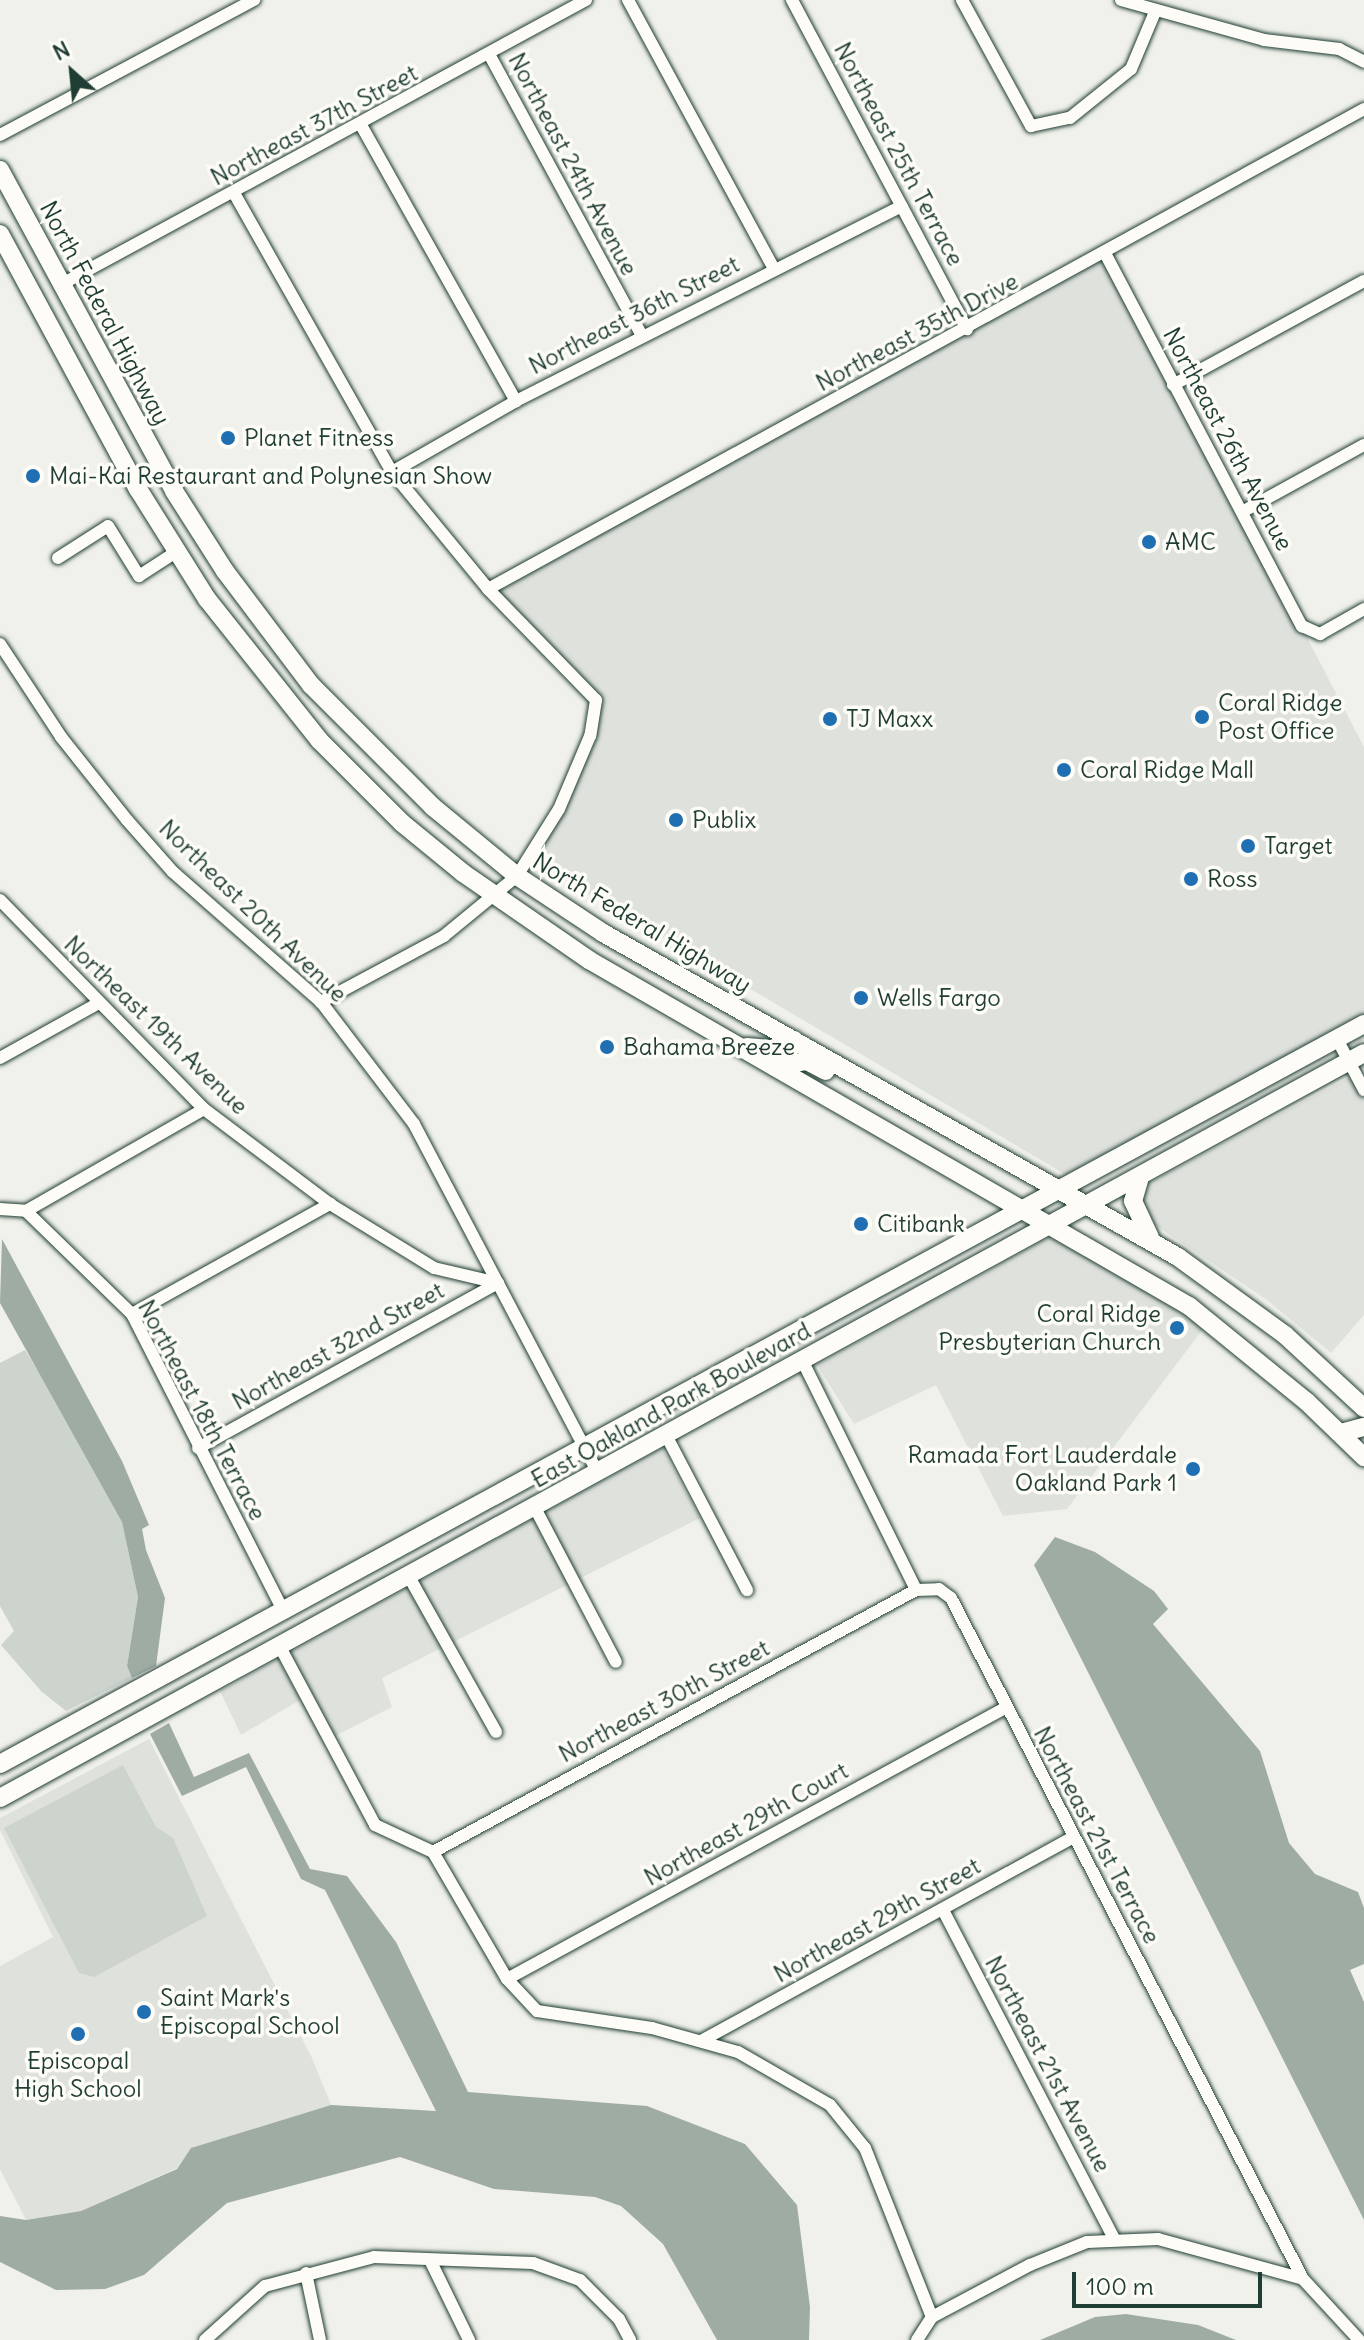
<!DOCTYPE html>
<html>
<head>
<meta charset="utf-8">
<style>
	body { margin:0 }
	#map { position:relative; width:1364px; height:2340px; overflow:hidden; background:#f0f1eb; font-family:Delius,sans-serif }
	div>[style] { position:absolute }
	.built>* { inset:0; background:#dfe2dc }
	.green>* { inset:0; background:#cdd3cd }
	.water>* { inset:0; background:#9faca4 }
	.roads { filter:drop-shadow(0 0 2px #1f3d34) drop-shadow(0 0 2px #1f3d34) }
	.minor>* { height:12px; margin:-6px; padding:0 6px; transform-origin:6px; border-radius:6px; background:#fdfcf7 }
	.primary>* { height:18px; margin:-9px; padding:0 9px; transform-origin:9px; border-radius:9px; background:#fdfcf7 }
	.dots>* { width:22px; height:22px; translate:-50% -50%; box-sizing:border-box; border:4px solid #fdfcf7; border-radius:50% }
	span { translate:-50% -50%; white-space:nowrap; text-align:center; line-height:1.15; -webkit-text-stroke:7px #fdfcf7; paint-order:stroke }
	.street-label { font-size:24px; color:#1f3d34 }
	.poi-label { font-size:24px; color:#1f3d34 }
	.left { translate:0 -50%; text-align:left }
	.right { translate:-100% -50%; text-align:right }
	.north { position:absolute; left:32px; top:32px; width:80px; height:80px; -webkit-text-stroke:6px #fdfcf7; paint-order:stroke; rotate:333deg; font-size:22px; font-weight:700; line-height:32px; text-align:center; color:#1f3d34 }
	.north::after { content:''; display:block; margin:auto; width:28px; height:36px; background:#1f3d34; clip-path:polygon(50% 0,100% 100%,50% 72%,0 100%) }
	.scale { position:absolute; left:1072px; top:2272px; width:190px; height:36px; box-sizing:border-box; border:4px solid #1f3d34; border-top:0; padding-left:10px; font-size:24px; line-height:28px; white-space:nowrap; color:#1f3d34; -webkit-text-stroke:6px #fdfcf7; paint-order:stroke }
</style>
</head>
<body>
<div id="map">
	<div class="built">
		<i style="clip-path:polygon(1108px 255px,1364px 747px,1364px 1020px,1068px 1176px,528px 858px,575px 771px,603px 702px,488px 589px)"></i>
		<i style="clip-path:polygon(1350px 1077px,1364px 1099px,1364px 1315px,1331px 1353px,1267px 1300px,1155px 1225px,1142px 1208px,1147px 1184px)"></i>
		<i style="clip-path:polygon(1055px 1234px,1206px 1325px,1067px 1509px,1003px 1516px,936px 1385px,854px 1424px,817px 1365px)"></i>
		<i style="clip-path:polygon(662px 1448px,700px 1518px,382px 1678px,392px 1707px,323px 1742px,300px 1700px,241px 1735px,220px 1691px)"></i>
		<i style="clip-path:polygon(149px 1739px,312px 2058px,331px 2105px,191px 2148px,177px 2168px,81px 2211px,26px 2220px,0 2169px,0 1966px,53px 1937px,0 1830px,0 1818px)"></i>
	</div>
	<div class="green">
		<i style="clip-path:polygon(25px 1350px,79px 1436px,122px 1522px,138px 1597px,127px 1666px,132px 1678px,66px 1711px,41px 1691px,1px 1645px,14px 1631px,0 1606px,0 1363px)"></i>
		<i style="clip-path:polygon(123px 1765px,156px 1827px,173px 1838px,207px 1916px,94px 1977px,79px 1973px,4px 1828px)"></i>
	</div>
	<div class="water">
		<i style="clip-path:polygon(2px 1239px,122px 1461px,149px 1525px,142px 1529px,146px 1550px,165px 1598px,156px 1666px,132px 1678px,127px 1666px,138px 1597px,122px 1522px,0 1303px)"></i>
		<i style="clip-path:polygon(1055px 1537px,1095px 1552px,1154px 1591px,1168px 1609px,1153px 1624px,1260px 1751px,1289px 1843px,1315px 1874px,1358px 1892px,1364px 1908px,1364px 1964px,1350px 1970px,1364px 2002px,1364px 2220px,1034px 1565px)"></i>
		<i style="clip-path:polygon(169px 1723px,194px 1777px,249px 1753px,310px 1869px,347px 1876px,396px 1942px,468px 2092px,647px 2106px,745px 2144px,797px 2205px,810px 2307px,809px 2340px,717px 2340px,663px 2244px,621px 2206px,595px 2197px,494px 2189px,400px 2157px,227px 2203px,144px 2275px,105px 2289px,56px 2290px,0 2262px,0 2216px,26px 2220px,81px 2211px,177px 2169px,191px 2148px,331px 2105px,436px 2111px,325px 1890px,301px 1879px,246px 1767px,182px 1796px,150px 1734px)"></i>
		<i style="clip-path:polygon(1126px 2314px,1198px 2325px,1236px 2340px,1040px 2340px,1095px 2317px)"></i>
	</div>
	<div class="roads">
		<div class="minor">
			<i style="left:628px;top:0;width:304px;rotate:61.5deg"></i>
			<i style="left:792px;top:0;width:373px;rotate:62deg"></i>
			<i style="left:962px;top:0;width:144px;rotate:61.3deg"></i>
			<i style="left:1031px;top:126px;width:40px;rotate:-12deg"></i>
			<i style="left:1070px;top:118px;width:78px;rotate:-38.8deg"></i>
			<i style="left:1131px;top:69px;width:62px;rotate:-67.2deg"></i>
			<i style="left:1121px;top:0;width:148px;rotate:15.6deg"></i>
			<i style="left:1264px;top:40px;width:76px;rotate:6.8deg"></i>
			<i style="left:1339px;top:49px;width:28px;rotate:27deg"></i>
			<i style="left:489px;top:54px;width:321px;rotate:61.5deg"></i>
			<i style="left:361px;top:125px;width:317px;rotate:60.7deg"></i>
			<i style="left:0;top:135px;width:288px;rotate:-28deg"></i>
			<i style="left:234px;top:193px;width:321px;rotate:60.5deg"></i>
			<i style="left:392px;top:472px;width:151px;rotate:50.6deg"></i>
			<i style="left:488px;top:589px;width:155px;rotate:45.8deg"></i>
			<i style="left:596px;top:700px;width:36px;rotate:99deg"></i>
			<i style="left:590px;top:736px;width:79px;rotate:113deg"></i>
			<i style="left:559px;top:809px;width:79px;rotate:122.1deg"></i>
			<i style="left:517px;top:876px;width:94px;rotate:140.6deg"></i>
			<i style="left:444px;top:936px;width:140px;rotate:151.8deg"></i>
			<i style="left:1106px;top:255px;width:420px;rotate:62.2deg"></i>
			<i style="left:1302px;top:626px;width:20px;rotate:24deg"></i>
			<i style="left:1320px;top:634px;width:51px;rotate:-29.6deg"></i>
			<i style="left:62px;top:284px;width:596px;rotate:-28.46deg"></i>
			<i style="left:1173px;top:385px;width:217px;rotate:-28.6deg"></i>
			<i style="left:392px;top:472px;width:143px;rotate:-29.8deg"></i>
			<i style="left:516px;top:401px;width:432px;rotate:-26.8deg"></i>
			<i style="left:1242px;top:512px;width:139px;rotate:-28.8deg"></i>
			<i style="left:58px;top:558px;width:59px;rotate:-32.6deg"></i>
			<i style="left:108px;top:526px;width:59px;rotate:58.2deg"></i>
			<i style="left:139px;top:576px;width:44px;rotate:-33deg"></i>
			<i style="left:488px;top:589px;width:999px;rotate:-28.72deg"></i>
			<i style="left:0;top:644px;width:111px;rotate:56.7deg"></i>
			<i style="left:61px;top:737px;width:106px;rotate:51.5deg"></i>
			<i style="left:127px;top:820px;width:69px;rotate:48.5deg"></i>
			<i style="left:173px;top:872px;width:197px;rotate:41.3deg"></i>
			<i style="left:321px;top:1002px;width:153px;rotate:52.7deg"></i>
			<i style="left:414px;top:1124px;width:395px;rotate:62.2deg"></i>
			<i style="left:0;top:900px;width:292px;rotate:45.7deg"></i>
			<i style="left:204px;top:1109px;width:158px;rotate:37deg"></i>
			<i style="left:330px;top:1204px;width:122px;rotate:31.6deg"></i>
			<i style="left:434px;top:1268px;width:66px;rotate:13.2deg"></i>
			<i style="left:1337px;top:1039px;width:58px;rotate:62.1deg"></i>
			<i style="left:0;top:1058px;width:113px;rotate:-29.1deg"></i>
			<i style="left:0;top:1209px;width:26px;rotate:4deg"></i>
			<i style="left:26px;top:1211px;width:148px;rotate:44.2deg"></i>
			<i style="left:132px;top:1314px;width:335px;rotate:63deg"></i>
			<i style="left:26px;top:1211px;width:205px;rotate:-29.8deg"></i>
			<i style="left:132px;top:1314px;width:227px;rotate:-29.1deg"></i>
			<i style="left:802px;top:1360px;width:257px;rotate:63.6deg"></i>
			<i style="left:916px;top:1590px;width:23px;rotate:-2deg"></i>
			<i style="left:939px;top:1589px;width:15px;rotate:37deg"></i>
			<i style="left:951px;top:1598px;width:767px;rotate:62.67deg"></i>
			<i style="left:1303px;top:2279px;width:83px;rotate:47.4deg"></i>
			<i style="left:667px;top:1437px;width:173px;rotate:62.4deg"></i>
			<i style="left:198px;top:1448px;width:342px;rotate:-28.8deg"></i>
			<i style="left:534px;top:1506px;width:176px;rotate:62.3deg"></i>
			<i style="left:408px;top:1575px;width:180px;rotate:60.7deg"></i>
			<i style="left:279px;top:1645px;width:204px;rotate:61.9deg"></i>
			<i style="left:375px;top:1825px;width:64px;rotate:25deg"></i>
			<i style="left:433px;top:1852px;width:147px;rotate:59.8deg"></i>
			<i style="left:507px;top:1979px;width:44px;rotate:46.8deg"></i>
			<i style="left:537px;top:2011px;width:116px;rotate:8.4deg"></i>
			<i style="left:652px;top:2028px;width:89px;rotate:15.6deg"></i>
			<i style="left:738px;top:2052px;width:106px;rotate:29.9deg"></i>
			<i style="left:830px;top:2105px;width:55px;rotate:50.9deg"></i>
			<i style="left:865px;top:2148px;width:182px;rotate:68.4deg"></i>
			<i style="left:433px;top:1852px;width:549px;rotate:-28.48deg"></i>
			<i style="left:943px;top:1910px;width:370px;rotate:62.5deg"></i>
			<i style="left:507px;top:1979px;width:567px;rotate:-28.55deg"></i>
			<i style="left:701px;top:2041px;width:424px;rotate:-28.7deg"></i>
			<i style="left:431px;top:2262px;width:87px;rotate:64deg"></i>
			<i style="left:306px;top:2273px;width:68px;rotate:78.2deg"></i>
			<i style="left:205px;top:2340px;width:81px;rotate:-42deg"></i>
			<i style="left:265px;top:2286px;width:113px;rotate:-14.9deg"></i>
			<i style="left:374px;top:2257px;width:159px;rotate:2.2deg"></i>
			<i style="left:533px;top:2263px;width:50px;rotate:19.9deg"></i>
			<i style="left:580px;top:2280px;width:55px;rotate:45deg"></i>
			<i style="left:619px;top:2319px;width:24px;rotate:62deg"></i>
			<i style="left:917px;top:2340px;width:27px;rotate:-57deg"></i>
			<i style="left:932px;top:2317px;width:111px;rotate:-28deg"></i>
			<i style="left:1030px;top:2265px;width:61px;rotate:-22deg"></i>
			<i style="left:1087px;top:2242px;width:71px;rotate:-2.4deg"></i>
			<i style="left:1158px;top:2239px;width:150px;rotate:15.4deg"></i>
		</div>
		<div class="primary">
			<i style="left:0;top:170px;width:365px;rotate:61.5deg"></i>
			<i style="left:174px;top:491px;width:95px;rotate:57.5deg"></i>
			<i style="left:225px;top:571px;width:143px;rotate:53deg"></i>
			<i style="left:311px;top:685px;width:173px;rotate:45deg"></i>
			<i style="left:433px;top:807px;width:109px;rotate:39.4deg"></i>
			<i style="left:517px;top:876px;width:103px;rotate:33.5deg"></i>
			<i style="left:603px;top:933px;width:660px;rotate:29.4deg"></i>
			<i style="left:1178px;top:1257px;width:132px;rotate:36.1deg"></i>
			<i style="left:1285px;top:1335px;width:108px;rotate:42.7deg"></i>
			<i style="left:0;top:234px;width:290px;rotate:61.6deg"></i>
			<i style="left:138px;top:489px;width:130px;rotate:57.9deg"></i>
			<i style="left:207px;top:599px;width:180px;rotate:51.5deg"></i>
			<i style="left:319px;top:740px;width:117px;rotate:45deg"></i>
			<i style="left:402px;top:823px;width:79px;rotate:39.3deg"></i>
			<i style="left:463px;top:873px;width:153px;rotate:34.6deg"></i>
			<i style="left:589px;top:960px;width:693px;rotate:29.97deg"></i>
			<i style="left:1189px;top:1306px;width:151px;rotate:39.1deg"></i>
			<i style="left:1306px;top:1401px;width:81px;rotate:44deg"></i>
			<i style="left:747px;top:1047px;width:25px;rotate:5deg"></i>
			<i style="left:772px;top:1049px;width:24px;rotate:-22deg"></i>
			<i style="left:775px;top:1067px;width:33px;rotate:-11deg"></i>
			<i style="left:807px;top:1061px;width:21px;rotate:28deg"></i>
			<i style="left:1140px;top:1177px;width:25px;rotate:106deg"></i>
			<i style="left:1133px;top:1201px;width:40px;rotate:65deg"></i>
			<i style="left:1341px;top:1433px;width:24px;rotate:-15deg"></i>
			<i style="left:0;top:1764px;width:1552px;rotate:-28.48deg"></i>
			<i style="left:0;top:1798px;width:1554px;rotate:-28.64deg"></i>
		</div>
	</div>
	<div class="dots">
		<i style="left:228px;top:438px;background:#1f6fb2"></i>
		<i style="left:33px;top:476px;background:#1f6fb2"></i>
		<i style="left:1149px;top:542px;background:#1f6fb2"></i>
		<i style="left:1202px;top:717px;background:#1f6fb2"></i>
		<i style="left:830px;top:719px;background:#1f6fb2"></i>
		<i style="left:1064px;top:770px;background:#1f6fb2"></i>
		<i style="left:676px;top:820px;background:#1f6fb2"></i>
		<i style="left:1248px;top:846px;background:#1f6fb2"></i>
		<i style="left:1191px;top:879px;background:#1f6fb2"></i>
		<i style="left:861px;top:998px;background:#1f6fb2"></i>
		<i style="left:607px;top:1047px;background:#1f6fb2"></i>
		<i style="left:861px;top:1224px;background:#1f6fb2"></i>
		<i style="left:1177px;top:1328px;background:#1f6fb2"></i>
		<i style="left:1193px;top:1469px;background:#1f6fb2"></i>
		<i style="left:144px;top:2012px;background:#1f6fb2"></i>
		<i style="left:78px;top:2034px;background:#1f6fb2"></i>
	</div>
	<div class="street-label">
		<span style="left:314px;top:125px;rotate:-28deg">Northeast 37th Street</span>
		<span style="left:899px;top:154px;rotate:62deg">Northeast 25th Terrace</span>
		<span style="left:573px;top:164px;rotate:62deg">Northeast 24th Avenue</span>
		<span style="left:105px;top:313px;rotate:62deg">North Federal Highway</span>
		<span style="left:634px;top:315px;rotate:-27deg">Northeast 36th Street</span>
		<span style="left:917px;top:332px;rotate:-28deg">Northeast 35th Drive</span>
		<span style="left:1228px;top:439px;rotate:62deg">Northeast 26th Avenue</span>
		<span style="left:253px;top:911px;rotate:44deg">Northeast 20th Avenue</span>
		<span style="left:642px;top:923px;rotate:31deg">North Federal Highway</span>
		<span style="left:156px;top:1025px;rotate:44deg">Northeast 19th Avenue</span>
		<span style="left:338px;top:1346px;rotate:-29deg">Northeast 32nd Street</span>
		<span style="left:671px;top:1405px;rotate:-29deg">East Oakland Park Boulevard</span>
		<span style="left:202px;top:1410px;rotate:62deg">Northeast 18th Terrace</span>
		<span style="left:664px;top:1701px;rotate:-28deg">Northeast 30th Street</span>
		<span style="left:746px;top:1824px;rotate:-29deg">Northeast 29th Court</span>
		<span style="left:1097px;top:1835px;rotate:62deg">Northeast 21st Terrace</span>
		<span style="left:877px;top:1920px;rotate:-29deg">Northeast 29th Street</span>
		<span style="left:1048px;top:2064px;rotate:62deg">Northeast 21st Avenue</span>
	</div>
	<div class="poi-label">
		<span class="left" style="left:244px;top:438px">Planet Fitness</span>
		<span class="left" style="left:49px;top:476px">Mai-Kai Restaurant and Polynesian Show</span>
		<span class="left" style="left:1165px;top:542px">AMC</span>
		<span class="left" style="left:1218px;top:717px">Coral Ridge<br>Post Office</span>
		<span class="left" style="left:846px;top:719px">TJ Maxx</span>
		<span class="left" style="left:1080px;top:770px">Coral Ridge Mall</span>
		<span class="left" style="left:692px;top:820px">Publix</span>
		<span class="left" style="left:1264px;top:846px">Target</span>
		<span class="left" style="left:1207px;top:879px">Ross</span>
		<span class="left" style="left:877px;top:998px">Wells Fargo</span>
		<span class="left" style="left:623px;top:1047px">Bahama Breeze</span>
		<span class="left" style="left:877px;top:1224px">Citibank</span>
		<span class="right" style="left:1161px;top:1328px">Coral Ridge<br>Presbyterian Church</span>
		<span class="right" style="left:1177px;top:1469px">Ramada Fort Lauderdale<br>Oakland Park 1</span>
		<span class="left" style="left:160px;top:2012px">Saint Mark's<br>Episcopal School</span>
		<span style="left:78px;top:2075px">Episcopal<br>High School</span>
	</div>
	<div class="north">N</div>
	<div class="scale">100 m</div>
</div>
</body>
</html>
